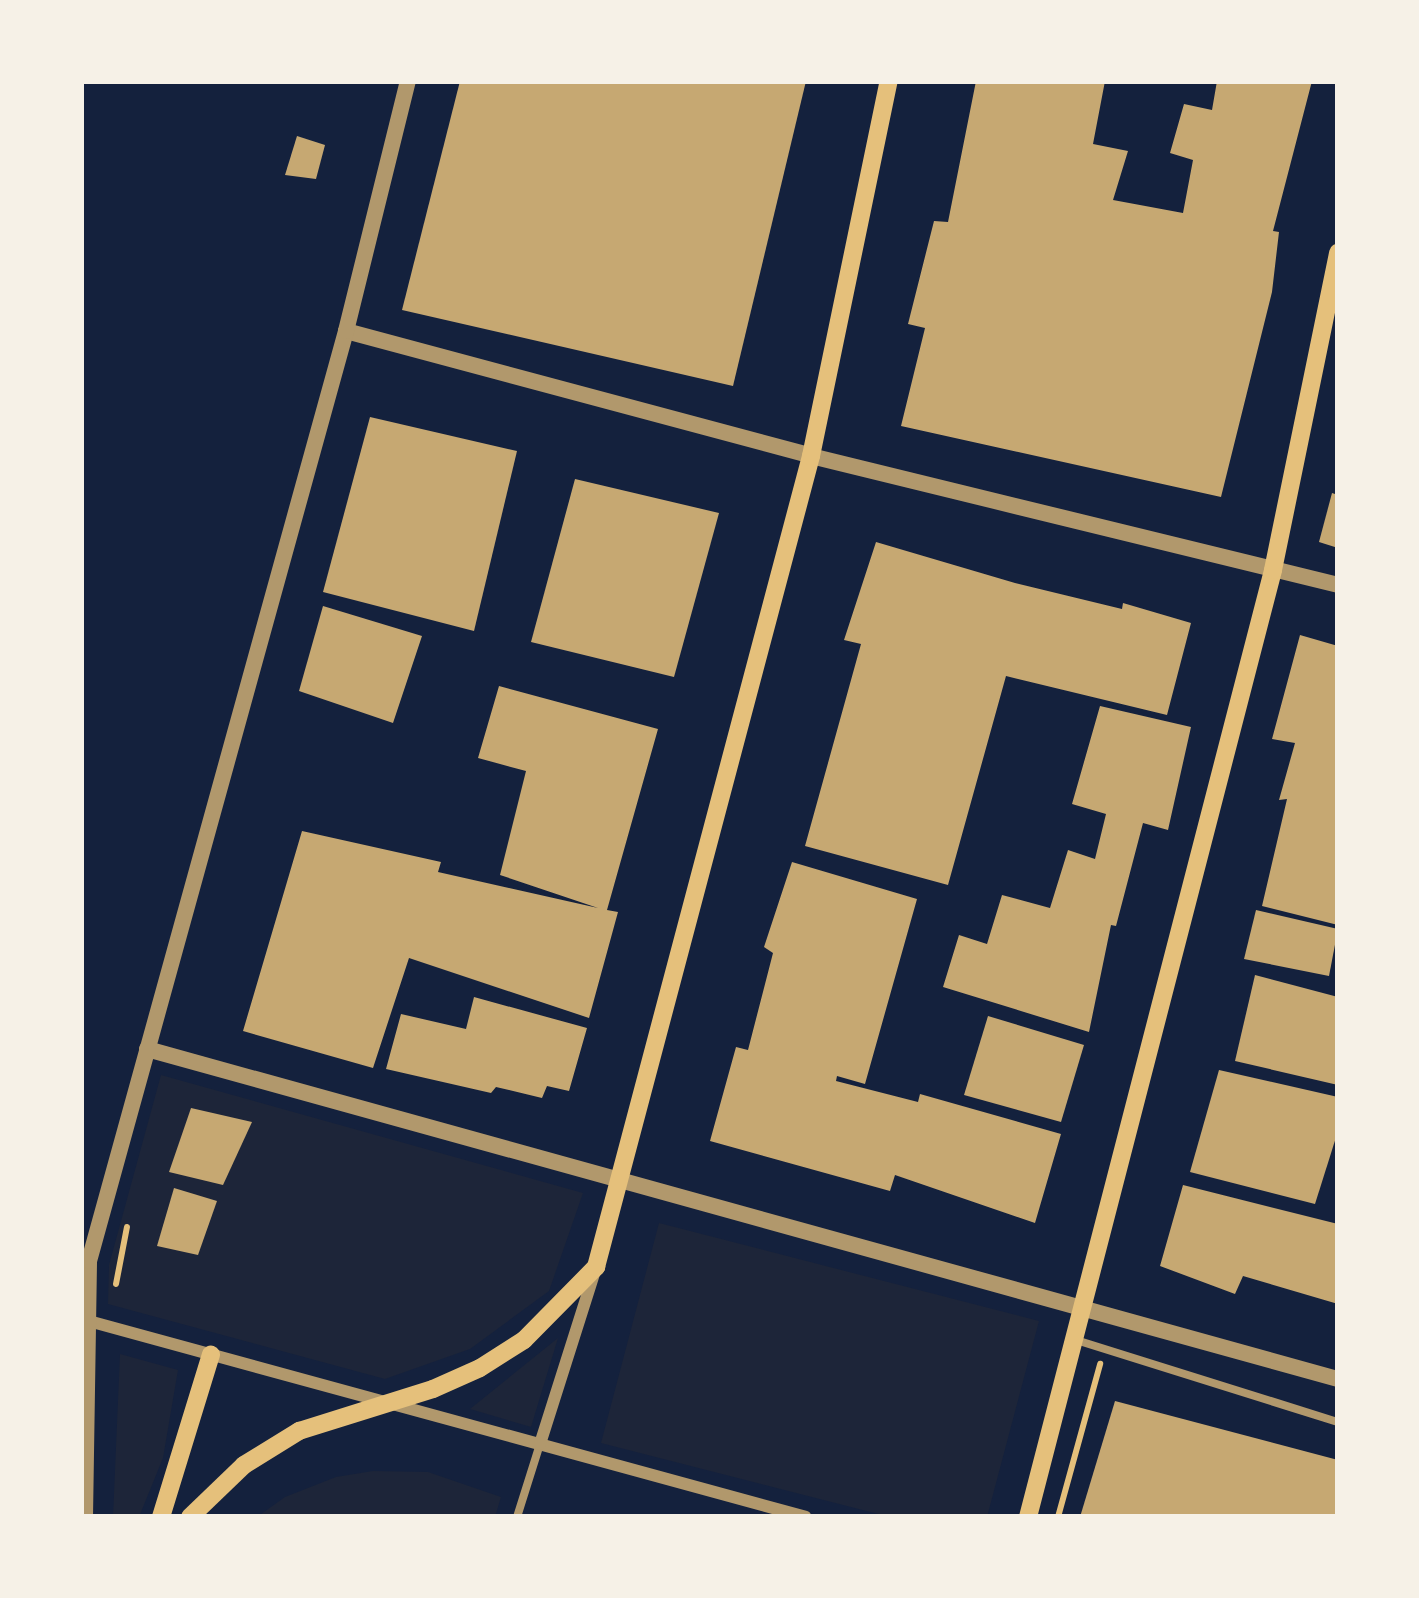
<!DOCTYPE html>
<html>
<head>
<meta charset="utf-8">
<style>
	body { margin:0 }
	#map { position:relative; width:1419px; height:1598px; overflow:hidden; background:#14213d; font-family:Commissioner,sans-serif }
	div>[style] { position:absolute }
	.green>* { inset:0; background:#1d2539 }
	.building>* { inset:0; background:#c6a872 }
	.path>* { height:6px; margin:-3px; padding:0 3px; transform-origin:3px; border-radius:3px; background:#e5c07b }
	.service>* { height:8px; margin:-4px; padding:0 4px; transform-origin:4px; border-radius:4px; background:#b1986c }
	.minor>* { height:12px; margin:-6px; padding:0 6px; transform-origin:6px; border-radius:6px; background:#b1986c }
	.tertiary>* { height:16px; margin:-8px; padding:0 8px; transform-origin:8px; border-radius:8px; background:#b1986c }
	.secondary>* { height:18px; margin:-9px; padding:0 9px; transform-origin:9px; border-radius:9px; background:#e5c07b }
	span { translate:-50% -50%; white-space:nowrap; text-align:center; line-height:1.15; -webkit-text-stroke:9px #f6f1e7; paint-order:stroke }
	.frame { position:absolute; inset:0; border:84px solid #f6f1e7; pointer-events:none }
</style>
</head>
<body>
<div id="map">
	<div class="green">
		<i style="clip-path:polygon(161px 1075px,583px 1193px,549px 1291px,470px 1349px,385px 1379px,108px 1304px,109px 1265px)"></i>
		<i style="clip-path:polygon(659px 1223px,1039px 1321px,987px 1517px,890px 1517px,601px 1443px)"></i>
		<i style="clip-path:polygon(558px 1338px,531px 1427px,470px 1409px)"></i>
		<i style="clip-path:polygon(120px 1354px,178px 1370px,163px 1458px,139px 1517px,113px 1517px)"></i>
		<i style="clip-path:polygon(373px 1471px,428px 1472px,501px 1497px,495px 1517px,257px 1517px,285px 1497px,336px 1477px)"></i>
	</div>
	<div class="building">
		<i style="clip-path:polygon(460px 81px,806px 81px,733px 386px,402px 310px)"></i>
		<i style="clip-path:polygon(976px 81px,1105px 81px,1093px 144px,1128px 151px,1113px 200px,1183px 213px,1193px 160px,1170px 153px,1184px 104px,1212px 110px,1217px 81px,1312px 81px,1273px 231px,1279px 232px,1272px 292px,1221px 497px,901px 426px,925px 328px,908px 324px,934px 221px,948px 222px)"></i>
		<i style="clip-path:polygon(297px 136px,325px 145px,316px 179px,285px 175px)"></i>
		<i style="clip-path:polygon(370px 417px,517px 451px,474px 631px,323px 592px)"></i>
		<i style="clip-path:polygon(575px 479px,719px 513px,674px 677px,531px 642px)"></i>
		<i style="clip-path:polygon(1332px 493px,1338px 495px,1338px 548px,1319px 542px)"></i>
		<i style="clip-path:polygon(876px 542px,1015px 583px,1122px 609px,1123px 603px,1191px 623px,1167px 715px,1006px 676px,948px 885px,805px 846px,861px 644px,844px 640px)"></i>
		<i style="clip-path:polygon(323px 606px,422px 636px,393px 723px,299px 691px)"></i>
		<i style="clip-path:polygon(1300px 635px,1338px 646px,1338px 925px,1262px 906px,1287px 799px,1279px 800px,1295px 743px,1272px 739px)"></i>
		<i style="clip-path:polygon(499px 686px,658px 729px,607px 910px,618px 912px,589px 1018px,409px 958px,373px 1068px,243px 1031px,302px 831px,441px 862px,438px 872px,598px 908px,500px 875px,526px 771px,478px 758px)"></i>
		<i style="clip-path:polygon(1100px 706px,1191px 727px,1168px 830px,1143px 823px,1116px 926px,1111px 925px,1089px 1032px,943px 987px,959px 935px,987px 944px,1002px 895px,1050px 908px,1068px 850px,1095px 859px,1106px 814px,1072px 804px)"></i>
		<i style="clip-path:polygon(792px 862px,917px 899px,865px 1084px,837px 1076px,836px 1081px,918px 1102px,920px 1094px,1061px 1134px,1035px 1223px,895px 1175px,890px 1191px,710px 1141px,736px 1047px,748px 1050px,773px 953px,764px 947px)"></i>
		<i style="clip-path:polygon(1256px 910px,1338px 929px,1329px 976px,1244px 959px)"></i>
		<i style="clip-path:polygon(1255px 975px,1338px 997px,1338px 1085px,1235px 1061px)"></i>
		<i style="clip-path:polygon(474px 997px,587px 1028px,569px 1091px,547px 1086px,542px 1098px,496px 1087px,491px 1093px,386px 1069px,401px 1014px,466px 1029px)"></i>
		<i style="clip-path:polygon(988px 1016px,1084px 1045px,1061px 1122px,964px 1095px)"></i>
		<i style="clip-path:polygon(1219px 1070px,1338px 1097px,1338px 1131px,1315px 1204px,1190px 1172px)"></i>
		<i style="clip-path:polygon(191px 1108px,252px 1122px,223px 1185px,169px 1172px)"></i>
		<i style="clip-path:polygon(1183px 1185px,1338px 1224px,1338px 1304px,1243px 1276px,1235px 1294px,1160px 1266px)"></i>
		<i style="clip-path:polygon(174px 1188px,217px 1201px,198px 1255px,157px 1246px)"></i>
		<i style="clip-path:polygon(1115px 1401px,1338px 1460px,1338px 1517px,1080px 1517px)"></i>
	</div>
	<div class="path">
		<i style="left:116px;top:1284px;width:58px;rotate:-79.1deg"></i>
		<i style="left:1058px;top:1517px;width:159px;rotate:-74.6deg"></i>
	</div>
	<div class="service">
		<i style="left:1076px;top:1340px;width:275px;rotate:17.4deg"></i>
		<i style="left:517px;top:1517px;width:77px;rotate:-72.5deg"></i>
	</div>
	<div class="minor">
		<i style="left:85px;top:1320px;width:747px;rotate:15.28deg"></i>
		<i style="left:540px;top:1444px;width:178px;rotate:-72.4deg"></i>
	</div>
	<div class="tertiary">
		<i style="left:346px;top:331px;width:482px;rotate:15deg"></i>
		<i style="left:811px;top:456px;width:543px;rotate:13.75deg"></i>
		<i style="left:147px;top:1049px;width:1236px;rotate:15.49deg"></i>
		<i style="left:85px;top:1517px;width:256px;rotate:-89.1deg"></i>
		<i style="left:89px;top:1261px;width:965px;rotate:-74.55deg"></i>
		<i style="left:346px;top:331px;width:258px;rotate:-76.1deg"></i>
	</div>
	<div class="secondary">
		<i style="left:161px;top:1517px;width:170px;rotate:-72.9deg"></i>
		<i style="left:190px;top:1517px;width:75px;rotate:-43.9deg"></i>
		<i style="left:244px;top:1465px;width:65px;rotate:-31.7deg"></i>
		<i style="left:299px;top:1431px;width:140px;rotate:-17.4deg"></i>
		<i style="left:433px;top:1389px;width:51px;rotate:-24.1deg"></i>
		<i style="left:480px;top:1368px;width:52px;rotate:-32.5deg"></i>
		<i style="left:524px;top:1340px;width:103px;rotate:-45.4deg"></i>
		<i style="left:596px;top:1267px;width:839px;rotate:-75.15deg"></i>
		<i style="left:811px;top:456px;width:383px;rotate:-78.3deg"></i>
		<i style="left:1028px;top:1517px;width:978px;rotate:-75.49deg"></i>
		<i style="left:1273px;top:570px;width:324px;rotate:-78.4deg"></i>
	</div>
	<div class="frame"></div>
</div>
</body>
</html>
